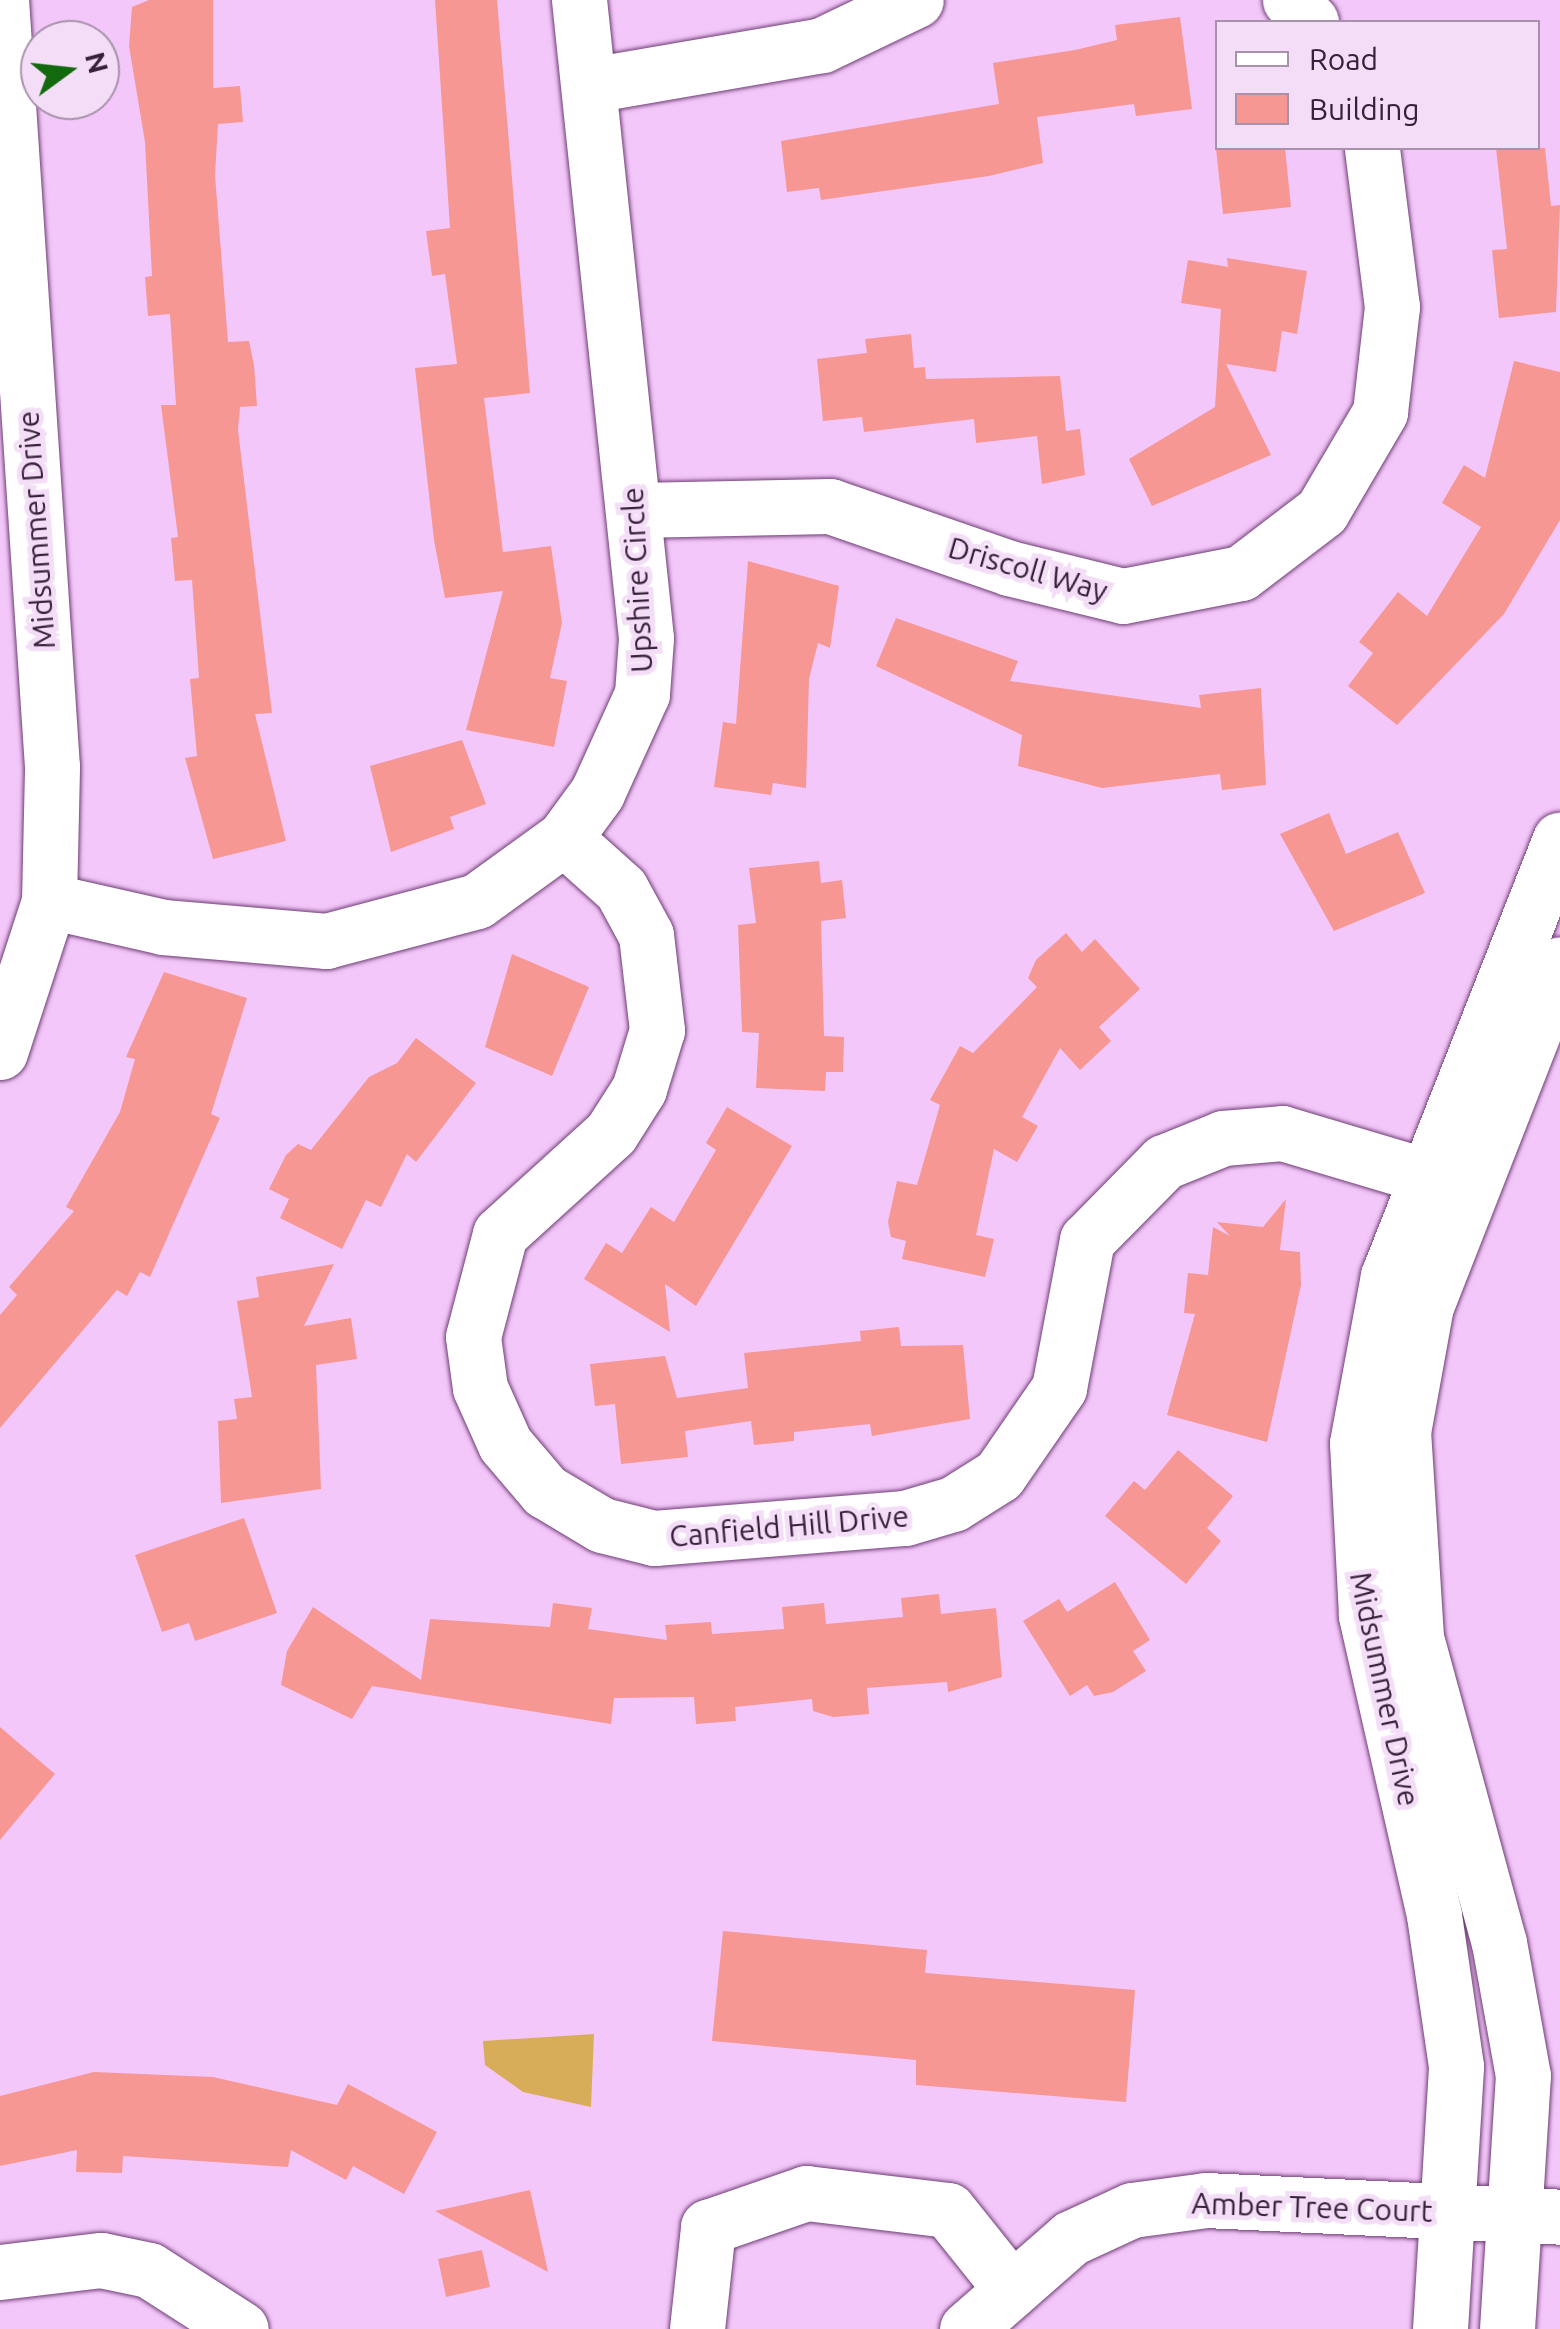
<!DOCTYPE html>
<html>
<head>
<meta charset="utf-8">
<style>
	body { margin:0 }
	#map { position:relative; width:1560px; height:2329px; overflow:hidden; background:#f4c7fa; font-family:Ubuntu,sans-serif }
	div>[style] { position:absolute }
	.green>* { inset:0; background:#d8ad5a }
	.building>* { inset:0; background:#f69794 }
	.roads { filter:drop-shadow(0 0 2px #6e3d75) drop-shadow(0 0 2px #6e3d75) }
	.minor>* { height:55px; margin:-27.5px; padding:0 27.5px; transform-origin:27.5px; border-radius:27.5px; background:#fff }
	span { translate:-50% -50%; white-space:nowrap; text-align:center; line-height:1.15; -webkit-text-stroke:10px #f4def7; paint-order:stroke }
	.street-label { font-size:30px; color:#37213a }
	.legend { position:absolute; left:1215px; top:20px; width:325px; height:130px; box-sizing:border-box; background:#f4def7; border:2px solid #a892ab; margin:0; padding:12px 18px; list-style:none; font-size:30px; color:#37213a }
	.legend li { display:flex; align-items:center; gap:20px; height:50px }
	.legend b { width:50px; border:2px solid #a892ab }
	.north { position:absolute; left:20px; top:20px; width:100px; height:100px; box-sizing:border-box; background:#f4def7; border:2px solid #a892ab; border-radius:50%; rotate:75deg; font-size:28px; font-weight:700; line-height:40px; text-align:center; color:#37213a }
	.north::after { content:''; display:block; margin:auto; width:35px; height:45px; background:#12690e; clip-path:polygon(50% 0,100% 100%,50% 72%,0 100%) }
</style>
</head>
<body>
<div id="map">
	<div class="green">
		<i style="clip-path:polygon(594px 2034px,591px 2107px,523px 2092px,485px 2065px,483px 2041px)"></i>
	</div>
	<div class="building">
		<i style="clip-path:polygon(149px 0,213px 0,213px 88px,240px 86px,243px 122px,218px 124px,215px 175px,228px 342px,249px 341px,254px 365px,257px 406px,240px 407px,238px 430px,272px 713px,255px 714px,286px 841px,213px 859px,185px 758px,197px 756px,190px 679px,199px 678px,192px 580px,175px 581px,171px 538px,178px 537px,161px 405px,176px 405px,170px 314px,148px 316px,145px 277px,152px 276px,145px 142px,129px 46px,132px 7px)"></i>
		<i style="clip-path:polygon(435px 0,497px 0,530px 393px,484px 398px,503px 552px,551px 546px,562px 623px,550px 678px,567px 681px,554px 747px,466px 730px,503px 591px,445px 598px,434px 540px,415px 368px,457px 364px,445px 274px,432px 276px,426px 231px,450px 228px)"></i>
		<i style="clip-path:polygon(1180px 17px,1192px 109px,1136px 116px,1134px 104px,1037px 117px,1043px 163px,989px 176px,821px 200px,819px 188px,787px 192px,781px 141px,999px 104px,993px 63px,1075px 50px,1117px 40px,1115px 25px)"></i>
		<i style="clip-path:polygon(1216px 148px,1285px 148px,1291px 207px,1223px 214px)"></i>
		<i style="clip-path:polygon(1496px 148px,1545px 148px,1551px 206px,1560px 205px,1556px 312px,1499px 318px,1492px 250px,1507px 249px)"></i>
		<i style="clip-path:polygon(1227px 258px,1307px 271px,1297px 334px,1282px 331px,1276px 372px,1226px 364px,1271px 455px,1152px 506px,1129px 459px,1215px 407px,1221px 309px,1181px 303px,1188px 260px,1228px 267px)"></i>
		<i style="clip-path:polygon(911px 334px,914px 368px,925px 367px,926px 379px,1060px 376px,1066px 431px,1080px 429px,1085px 475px,1042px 484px,1037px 436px,976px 443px,974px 419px,864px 432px,862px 417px,823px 421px,817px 359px,867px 353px,865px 339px)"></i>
		<i style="clip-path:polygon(1514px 361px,1560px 372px,1560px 520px,1504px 614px,1397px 725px,1348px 686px,1373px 653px,1359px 642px,1398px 592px,1427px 616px,1481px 527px,1442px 503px,1464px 465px,1485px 478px)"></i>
		<i style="clip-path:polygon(748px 561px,839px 586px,830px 648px,818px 643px,809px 679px,806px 788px,773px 783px,771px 795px,714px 787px,723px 722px,736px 724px)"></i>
		<i style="clip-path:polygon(896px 618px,1018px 661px,1010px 681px,1201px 708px,1199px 695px,1261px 688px,1266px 785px,1222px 790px,1220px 774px,1102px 788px,1018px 766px,1022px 735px,876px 666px)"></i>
		<i style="clip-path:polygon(462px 740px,486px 804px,450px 817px,454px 829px,391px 852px,370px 766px)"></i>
		<i style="clip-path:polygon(1329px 813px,1346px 854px,1398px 832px,1425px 893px,1334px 931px,1280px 834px)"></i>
		<i style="clip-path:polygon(819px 861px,821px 883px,842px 880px,846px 918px,821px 921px,824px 1036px,844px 1037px,843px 1072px,826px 1072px,825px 1091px,756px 1088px,759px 1033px,742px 1032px,738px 925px,756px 923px,749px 868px)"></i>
		<i style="clip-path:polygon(1066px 933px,1082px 952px,1095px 939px,1140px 989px,1099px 1027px,1111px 1041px,1080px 1070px,1060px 1048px,1022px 1117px,1038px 1126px,1017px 1162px,994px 1149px,976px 1235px,994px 1239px,985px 1277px,902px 1259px,906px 1241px,891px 1237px,888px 1222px,897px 1181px,917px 1185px,940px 1105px,930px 1100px,960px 1046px,973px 1053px,1037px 987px,1028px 978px,1036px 960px)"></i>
		<i style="clip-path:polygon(512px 954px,589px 987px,552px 1076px,485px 1047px)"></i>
		<i style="clip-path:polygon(164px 972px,247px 998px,211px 1114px,220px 1118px,150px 1277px,140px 1272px,127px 1296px,117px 1290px,0 1428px,0 1315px,17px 1295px,9px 1287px,74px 1211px,66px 1207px,120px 1112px,135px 1059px,126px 1057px)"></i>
		<i style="clip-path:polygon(416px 1038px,476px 1083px,416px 1162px,407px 1154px,381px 1207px,366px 1200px,342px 1249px,280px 1218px,289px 1199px,269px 1189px,286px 1155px,298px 1144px,311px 1150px,369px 1077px,397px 1063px)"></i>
		<i style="clip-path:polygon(727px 1107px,792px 1146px,696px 1306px,665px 1284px,670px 1332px,584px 1279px,606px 1243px,622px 1253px,651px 1207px,674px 1222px,716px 1150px,706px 1143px)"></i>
		<i style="clip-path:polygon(1286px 1199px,1280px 1250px,1300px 1252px,1301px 1285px,1267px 1442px,1167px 1415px,1195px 1314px,1184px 1313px,1188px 1273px,1208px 1275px,1213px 1227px,1230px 1236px,1217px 1222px,1263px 1227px)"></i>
		<i style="clip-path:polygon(334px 1264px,304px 1326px,351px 1318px,357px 1359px,316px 1365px,321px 1489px,221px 1503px,218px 1421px,237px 1419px,234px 1399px,252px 1397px,237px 1301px,259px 1297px,256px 1277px)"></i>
		<i style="clip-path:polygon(899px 1327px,901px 1346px,963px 1345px,970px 1419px,872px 1436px,870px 1424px,794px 1432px,794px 1441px,754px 1445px,751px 1421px,685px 1431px,688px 1457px,621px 1464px,615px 1404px,595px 1406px,590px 1364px,665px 1356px,677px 1398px,748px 1388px,744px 1353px,861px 1341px,860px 1331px)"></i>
		<i style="clip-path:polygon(1178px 1450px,1233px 1496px,1207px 1528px,1221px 1541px,1186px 1584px,1105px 1516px,1134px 1481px,1145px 1490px)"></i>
		<i style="clip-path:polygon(244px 1518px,277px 1613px,195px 1641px,189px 1623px,162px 1632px,135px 1555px)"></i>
		<i style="clip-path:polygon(1115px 1582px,1150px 1640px,1133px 1651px,1146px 1671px,1113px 1692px,1094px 1696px,1087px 1685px,1070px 1696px,1023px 1621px,1059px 1599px,1067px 1612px)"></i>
		<i style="clip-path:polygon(939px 1594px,941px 1614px,996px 1608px,1002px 1677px,948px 1692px,947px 1682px,867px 1688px,869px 1714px,833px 1717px,813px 1711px,812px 1699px,735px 1707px,736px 1721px,696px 1724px,694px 1697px,614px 1698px,611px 1724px,372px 1686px,352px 1719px,281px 1685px,287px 1651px,313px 1607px,421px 1680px,430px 1619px,550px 1627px,553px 1603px,592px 1608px,588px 1629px,667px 1640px,665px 1625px,711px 1622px,712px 1634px,784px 1629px,782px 1607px,824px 1603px,826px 1624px,903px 1617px,901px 1598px)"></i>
		<i style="clip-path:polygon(0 1727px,55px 1774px,0 1840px)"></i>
		<i style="clip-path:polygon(723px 1931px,927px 1950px,925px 1973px,1135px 1990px,1126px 2102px,916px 2085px,916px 2060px,712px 2041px)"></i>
		<i style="clip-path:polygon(94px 2072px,213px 2077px,337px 2105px,348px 2084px,437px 2132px,404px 2194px,353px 2166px,346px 2180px,291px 2150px,288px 2167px,123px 2156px,122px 2173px,76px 2172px,77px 2150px,0 2166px,0 2096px)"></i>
		<i style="clip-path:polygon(530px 2190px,548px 2272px,435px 2211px)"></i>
		<i style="clip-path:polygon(482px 2250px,490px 2287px,446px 2297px,438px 2259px)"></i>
	</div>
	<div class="roads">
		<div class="minor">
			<i style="left:1290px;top:0;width:30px;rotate:46deg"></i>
			<i style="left:591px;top:85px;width:234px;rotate:-9.8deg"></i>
			<i style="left:822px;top:45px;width:104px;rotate:-25.6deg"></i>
			<i style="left:636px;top:510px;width:194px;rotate:-1.2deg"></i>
			<i style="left:830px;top:506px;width:189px;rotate:19.1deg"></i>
			<i style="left:1009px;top:568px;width:117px;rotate:13.8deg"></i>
			<i style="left:1123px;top:596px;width:120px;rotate:-11deg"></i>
			<i style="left:1241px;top:573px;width:102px;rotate:-37.4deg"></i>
			<i style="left:1322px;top:511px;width:115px;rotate:-59.6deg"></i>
			<i style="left:1380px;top:412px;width:106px;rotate:-83.5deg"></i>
			<i style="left:1392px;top:307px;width:160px;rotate:-97.2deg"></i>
			<i style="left:564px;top:838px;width:76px;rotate:41.8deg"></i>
			<i style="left:621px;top:889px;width:52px;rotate:61.5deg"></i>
			<i style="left:646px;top:935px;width:96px;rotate:83.4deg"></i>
			<i style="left:657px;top:1030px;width:62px;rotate:107deg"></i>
			<i style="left:639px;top:1089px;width:52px;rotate:122.5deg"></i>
			<i style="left:611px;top:1133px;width:150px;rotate:137.7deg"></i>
			<i style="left:500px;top:1234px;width:106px;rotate:104.7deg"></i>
			<i style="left:473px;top:1337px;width:51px;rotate:82.2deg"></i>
			<i style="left:480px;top:1388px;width:61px;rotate:65.9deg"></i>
			<i style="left:505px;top:1444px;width:62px;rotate:49.6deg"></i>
			<i style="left:545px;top:1491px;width:66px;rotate:30.8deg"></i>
			<i style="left:602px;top:1525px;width:54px;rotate:14deg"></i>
			<i style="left:654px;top:1538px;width:252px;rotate:-4.6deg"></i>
			<i style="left:905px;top:1518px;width:50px;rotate:-16.3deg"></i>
			<i style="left:953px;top:1504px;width:54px;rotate:-32.2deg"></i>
			<i style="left:999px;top:1475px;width:106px;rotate:-55.4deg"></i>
			<i style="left:1059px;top:1388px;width:151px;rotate:-79.3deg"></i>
			<i style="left:1087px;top:1240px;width:110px;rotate:-45.4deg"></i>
			<i style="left:1164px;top:1162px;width:64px;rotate:-22.1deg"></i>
			<i style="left:1223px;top:1138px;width:59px;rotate:-4.8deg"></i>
			<i style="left:1282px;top:1133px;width:196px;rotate:16.6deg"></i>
			<i style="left:49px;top:901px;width:117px;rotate:12.8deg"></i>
			<i style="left:163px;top:927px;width:164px;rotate:4.9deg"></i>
			<i style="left:326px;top:941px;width:156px;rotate:-14.8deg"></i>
			<i style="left:477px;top:901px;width:107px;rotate:-35.9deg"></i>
			<i style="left:564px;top:838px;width:56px;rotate:-53.7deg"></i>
			<i style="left:597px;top:793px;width:109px;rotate:-65.6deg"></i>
			<i style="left:642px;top:694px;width:56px;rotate:-85.9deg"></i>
			<i style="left:646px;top:638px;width:642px;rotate:-95.99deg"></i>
			<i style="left:0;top:1052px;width:159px;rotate:-72deg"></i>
			<i style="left:49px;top:901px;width:134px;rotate:-88.7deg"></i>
			<i style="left:52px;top:767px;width:769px;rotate:-93.8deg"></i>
			<i style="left:0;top:2272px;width:102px;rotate:-6.8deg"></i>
			<i style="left:101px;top:2260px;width:49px;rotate:11.8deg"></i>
			<i style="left:149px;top:2270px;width:109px;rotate:32.7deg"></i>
			<i style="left:697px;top:2329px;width:103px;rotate:-83.8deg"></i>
			<i style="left:708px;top:2227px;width:104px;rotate:-19.1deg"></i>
			<i style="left:806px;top:2193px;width:143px;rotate:6.8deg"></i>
			<i style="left:948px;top:2210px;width:102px;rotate:51.3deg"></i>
			<i style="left:967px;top:2329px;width:138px;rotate:-41.2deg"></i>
			<i style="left:1071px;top:2238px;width:67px;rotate:-24.7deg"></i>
			<i style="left:1132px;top:2210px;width:75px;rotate:-7.7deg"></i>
			<i style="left:1206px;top:2200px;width:354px;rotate:2.7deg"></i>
			<i style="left:1440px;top:2329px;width:263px;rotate:-86.5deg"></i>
			<i style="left:1456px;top:2066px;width:153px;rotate:-98.3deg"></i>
			<i style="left:1434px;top:1915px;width:308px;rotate:-102.8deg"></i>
			<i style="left:1366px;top:1615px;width:172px;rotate:-93deg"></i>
			<i style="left:1357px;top:1443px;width:170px;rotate:-79.5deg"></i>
			<i style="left:1388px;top:1276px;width:469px;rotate:-68.5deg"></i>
			<i style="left:1507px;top:2329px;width:254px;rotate:-86.4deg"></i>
			<i style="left:1523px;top:2076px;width:135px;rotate:-100.2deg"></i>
			<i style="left:1499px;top:1943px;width:317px;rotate:-105.2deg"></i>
			<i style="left:1416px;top:1637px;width:205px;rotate:-93.6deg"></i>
			<i style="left:1403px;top:1432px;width:128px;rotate:-79.7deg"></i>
			<i style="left:1426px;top:1306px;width:367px;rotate:-68.6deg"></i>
		</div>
	</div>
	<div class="street-label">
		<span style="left:36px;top:530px;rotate:-94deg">Midsummer Drive</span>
		<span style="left:1028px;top:569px;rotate:16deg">Driscoll Way</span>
		<span style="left:637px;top:580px;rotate:-93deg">Upshire Circle</span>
		<span style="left:789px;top:1526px;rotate:-5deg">Canfield Hill Drive</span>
		<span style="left:1385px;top:1689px;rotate:78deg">Midsummer Drive</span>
		<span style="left:1312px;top:2207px;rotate:2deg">Amber Tree Court</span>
	</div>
	<ul class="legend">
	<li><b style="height:12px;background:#fff"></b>Road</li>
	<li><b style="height:28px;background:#f69794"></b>Building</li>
	</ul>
	<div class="north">N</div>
</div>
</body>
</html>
